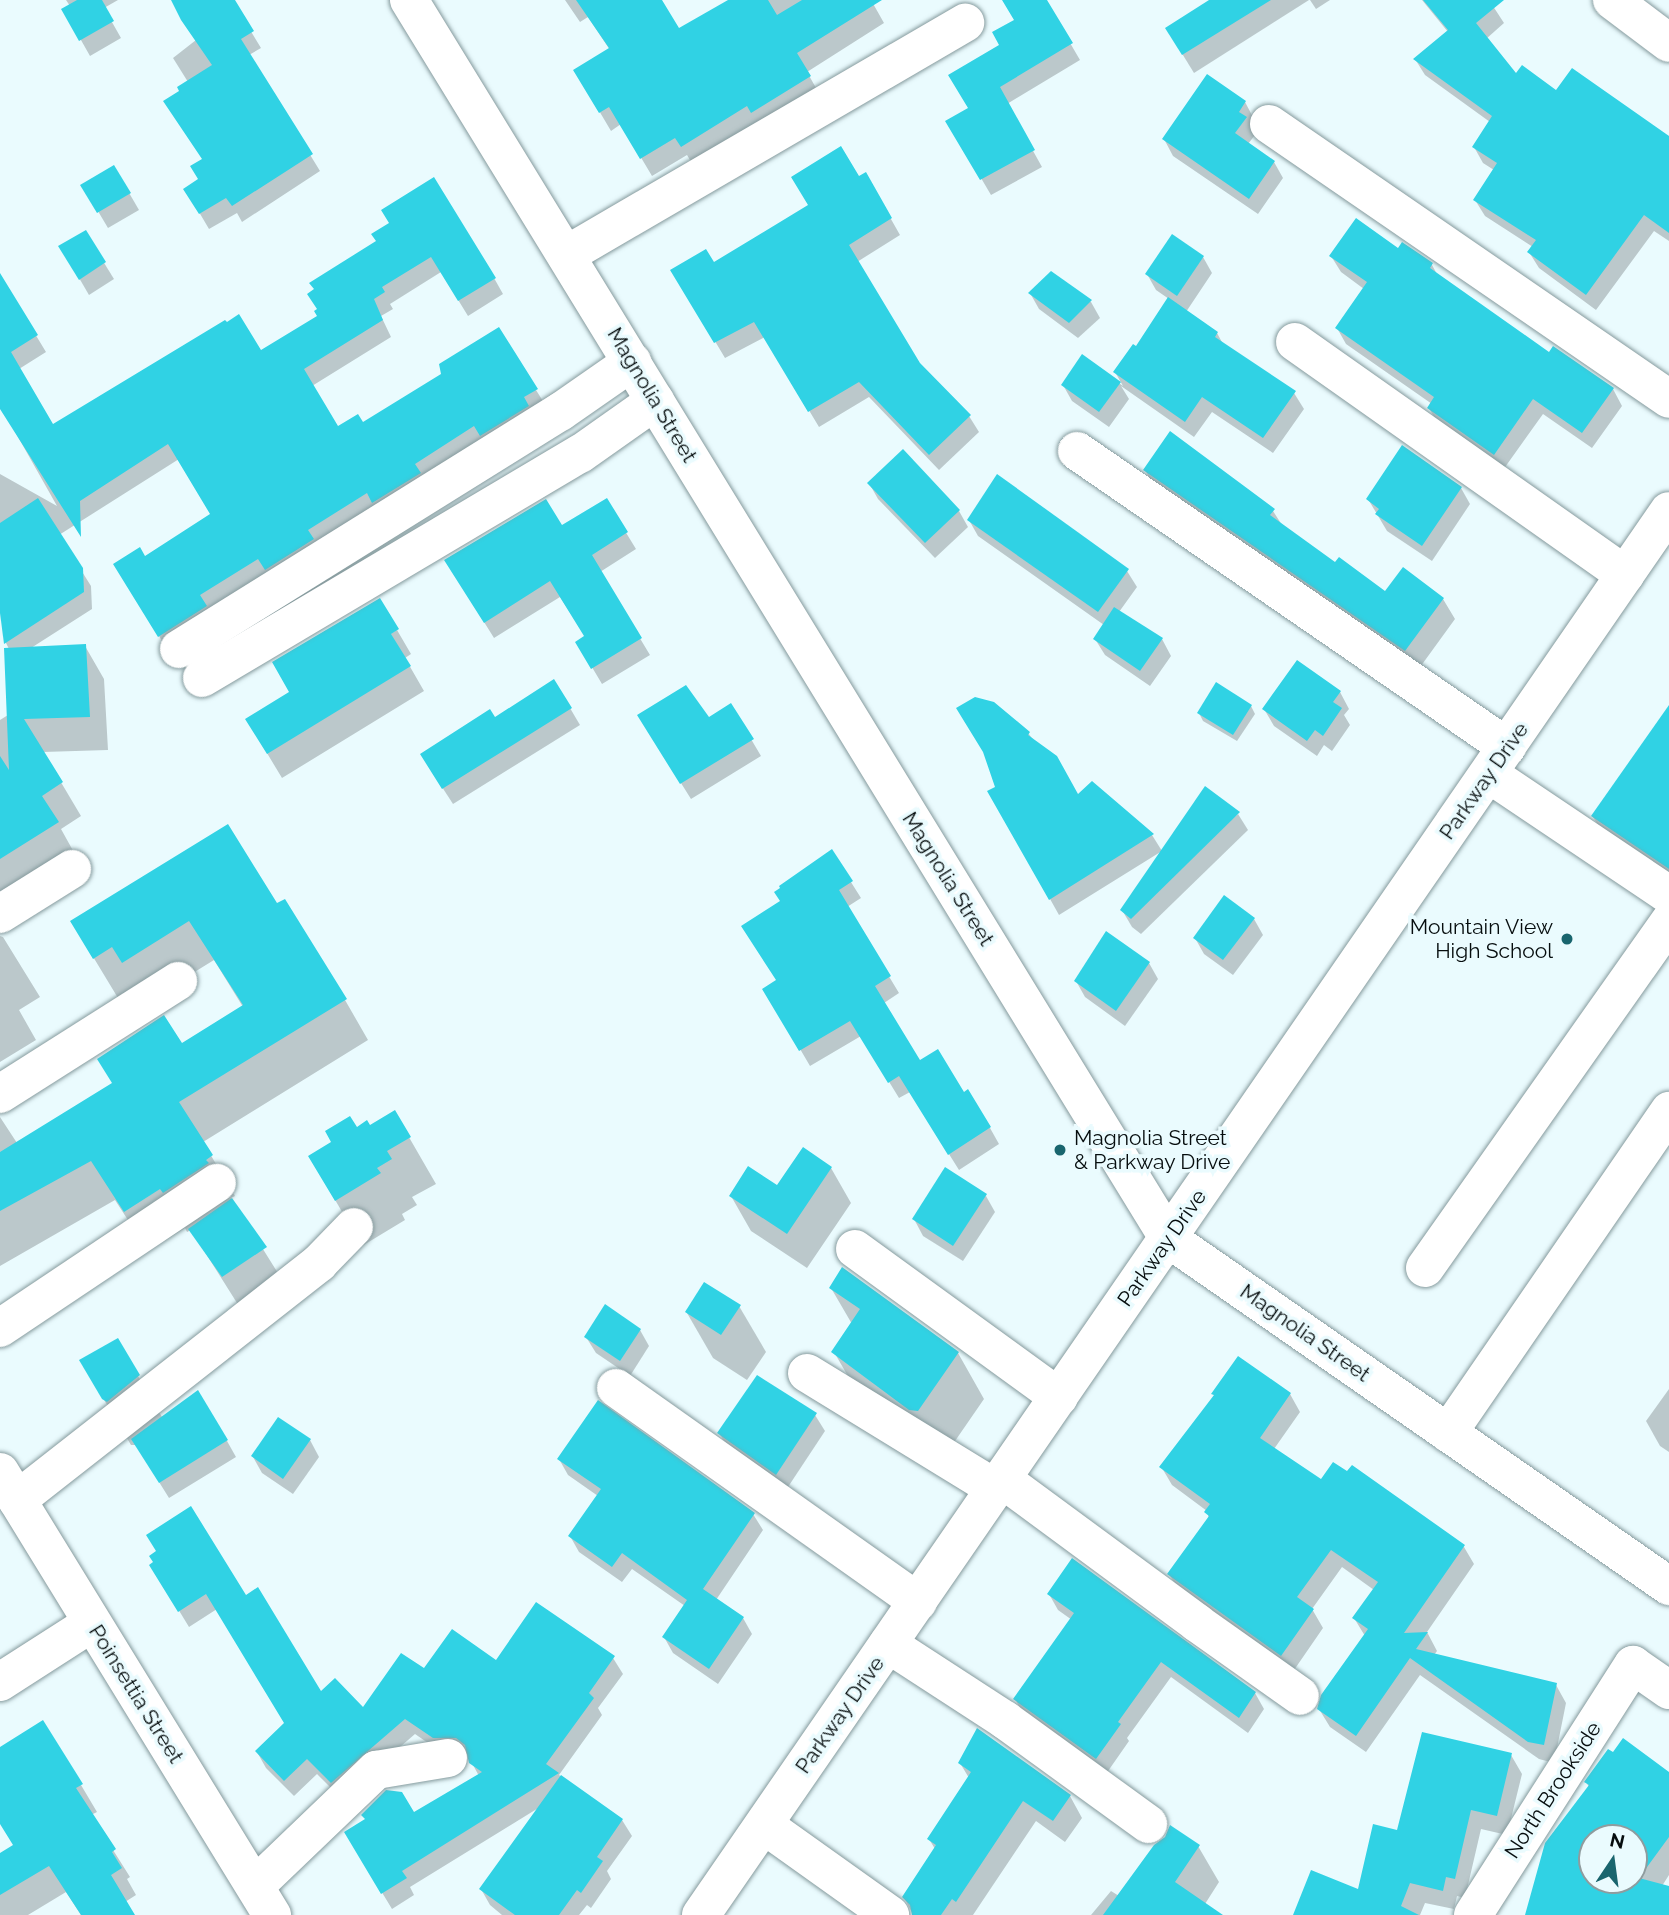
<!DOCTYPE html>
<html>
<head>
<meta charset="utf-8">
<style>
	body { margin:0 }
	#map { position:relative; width:1669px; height:1915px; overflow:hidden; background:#eafbfe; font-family:Raleway,sans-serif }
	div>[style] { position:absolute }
	.shadow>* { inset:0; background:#0003 }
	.building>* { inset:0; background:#30d2e4 }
	.roads { filter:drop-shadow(0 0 2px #859a9d) drop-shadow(0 0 2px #859a9d) }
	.minor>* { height:38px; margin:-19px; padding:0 19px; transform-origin:19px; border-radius:19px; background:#fff }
	.dots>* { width:19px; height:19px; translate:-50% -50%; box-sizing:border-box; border:4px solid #eafbfe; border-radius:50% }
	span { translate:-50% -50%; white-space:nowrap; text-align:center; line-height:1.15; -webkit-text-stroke:7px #eafbfe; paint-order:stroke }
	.street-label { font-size:21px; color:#060d0e }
	.poi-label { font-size:21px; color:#060d0e }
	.right { translate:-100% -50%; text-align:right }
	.left { translate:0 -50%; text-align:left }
	.north { position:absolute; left:1578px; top:1824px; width:70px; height:70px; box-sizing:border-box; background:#eafbfe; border:2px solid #8f9c9e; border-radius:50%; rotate:13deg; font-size:19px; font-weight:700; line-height:28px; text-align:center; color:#060d0e }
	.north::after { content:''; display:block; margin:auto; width:24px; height:32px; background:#19656e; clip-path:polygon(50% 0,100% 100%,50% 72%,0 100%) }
</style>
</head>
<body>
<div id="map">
	<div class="shadow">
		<i style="clip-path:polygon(66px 0,118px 0,104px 8px,121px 38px,90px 56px,64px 10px,70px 6px)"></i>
		<i style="clip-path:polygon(172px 0,232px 0,261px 48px,249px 55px,320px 171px,242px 222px,237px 213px,209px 229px,186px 190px,200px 180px,204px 160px,181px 91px,188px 82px,173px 58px,196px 40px)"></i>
		<i style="clip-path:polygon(565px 0,660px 0,678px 31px,731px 0,871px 0,884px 23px,807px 72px,820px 95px,693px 165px,687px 155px,652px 176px,621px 124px,611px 131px,575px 70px,610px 50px,588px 17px,580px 22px)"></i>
		<i style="clip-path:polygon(1004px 0,1045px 0,1080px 60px,1007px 104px,1042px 167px,991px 195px,948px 122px,970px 109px,1016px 20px)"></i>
		<i style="clip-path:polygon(1212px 0,1309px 0,1194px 73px,1178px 47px)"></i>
		<i style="clip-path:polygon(1310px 0,1330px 0,1316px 9px)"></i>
		<i style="clip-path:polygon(1422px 0,1489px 0,1504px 23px,1486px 39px,1516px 75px,1669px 136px,1669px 241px,1654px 231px,1596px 310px,1539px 268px,1529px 252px,1533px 247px,1485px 216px,1475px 200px,1494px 170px,1483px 163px,1474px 147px,1490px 122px,1425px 75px,1415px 59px,1448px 32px)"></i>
		<i style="clip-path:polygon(1245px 102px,1254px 119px,1250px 126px,1255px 135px,1248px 144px,1274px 162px,1283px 178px,1258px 214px,1173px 156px,1164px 139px)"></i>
		<i style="clip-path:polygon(114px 167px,139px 210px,108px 228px,83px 186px)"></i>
		<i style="clip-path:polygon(866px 175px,900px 235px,857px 262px,918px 364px,969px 416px,979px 432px,939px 470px,869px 397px,819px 427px,765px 337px,725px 358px,673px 271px,713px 265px)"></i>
		<i style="clip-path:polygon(85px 232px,114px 279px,89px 295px,61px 247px)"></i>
		<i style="clip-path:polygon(374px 234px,494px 278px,503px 294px,468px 316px,441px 272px,390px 304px,393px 309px,381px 316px,391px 337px,312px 386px,337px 429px,536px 390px,546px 406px,169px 652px,124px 580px,145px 558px,212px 515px,179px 459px,59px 535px,91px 586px,92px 609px,31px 648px,85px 646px,104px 679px,108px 750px,43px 752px,81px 816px,61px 829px,76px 856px,0 904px,0 720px,8px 715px,9px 649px,6px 643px,5px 619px,0 611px,0 474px,57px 506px,0 405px,0 290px,6px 286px,46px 352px,19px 369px,53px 427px,261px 352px,319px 317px,378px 242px)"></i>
		<i style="clip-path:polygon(1398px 250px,1432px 265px,1438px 276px,1549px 355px,1613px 389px,1622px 406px,1592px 448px,1543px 414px,1503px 470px,1438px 424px,1429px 408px,1432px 404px,1346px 344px,1337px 328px,1364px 289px,1341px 272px,1331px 256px)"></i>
		<i style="clip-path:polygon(1203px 257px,1212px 273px,1186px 312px,1217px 333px,1223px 344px,1294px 393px,1304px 409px,1273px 453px,1212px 412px,1194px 437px,1121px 386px,1129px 399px,1109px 427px,1072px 401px,1063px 385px,1083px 357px,1123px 386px,1115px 372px,1136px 348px,1169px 299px,1156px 290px,1147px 274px)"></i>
		<i style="clip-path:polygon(1051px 273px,1091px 302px,1100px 318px,1078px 338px,1039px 309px,1030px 293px)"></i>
		<i style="clip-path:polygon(903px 452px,959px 511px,968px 527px,935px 558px,878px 499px,869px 483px)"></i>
		<i style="clip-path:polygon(1145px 470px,1273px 511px,1282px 525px,1335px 565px,1385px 594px,1443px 599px,1455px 619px,1418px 670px,1156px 490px)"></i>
		<i style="clip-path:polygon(1461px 488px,1470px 504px,1432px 561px,1387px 531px,1368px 499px)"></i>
		<i style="clip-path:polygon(606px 500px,636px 549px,600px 572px,650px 655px,602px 684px,577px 642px,586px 637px,560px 597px,494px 638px,456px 577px,562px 528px)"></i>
		<i style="clip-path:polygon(969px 520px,1127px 571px,1137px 587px,1119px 612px,1162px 639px,1171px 656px,1150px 686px,1105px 655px,1095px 639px,1104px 625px,978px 536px)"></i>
		<i style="clip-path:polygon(397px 630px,411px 654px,405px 658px,424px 691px,282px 778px,247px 720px)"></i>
		<i style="clip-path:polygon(554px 681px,580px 725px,453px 804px,431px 770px,494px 719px)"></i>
		<i style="clip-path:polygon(1340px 692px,1349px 709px,1344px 715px,1350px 725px,1332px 751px,1324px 745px,1317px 756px,1274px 726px,1264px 709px)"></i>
		<i style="clip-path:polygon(731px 705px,761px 756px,691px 799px,649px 732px,708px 719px)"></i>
		<i style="clip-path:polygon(1251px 706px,1255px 714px,1237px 741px,1203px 721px,1199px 713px)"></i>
		<i style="clip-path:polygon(1669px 708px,1669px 882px,1608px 841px,1593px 817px)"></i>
		<i style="clip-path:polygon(1028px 733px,1078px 797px,1092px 784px,1152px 835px,1162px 851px,1059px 915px,990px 792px,998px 788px,985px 754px)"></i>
		<i style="clip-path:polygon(1238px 814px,1248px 830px,1141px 934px,1132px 927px,1122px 910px)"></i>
		<i style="clip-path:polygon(832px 852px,861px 898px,847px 907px,899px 993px,884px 1003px,920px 1062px,990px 1128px,999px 1144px,959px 1170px,910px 1092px,899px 1098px,861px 1036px,810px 1066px,765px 989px,778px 981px,782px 902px)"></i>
		<i style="clip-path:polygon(277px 906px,345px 1000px,368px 1040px,203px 1142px,235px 1196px,231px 1198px,291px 1294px,249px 1322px,191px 1230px,187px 1232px,185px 1228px,148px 1251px,115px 1200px,0 1266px,0 1117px,17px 1143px,243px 1007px,214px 960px,146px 1002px,118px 998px,72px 922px)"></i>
		<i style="clip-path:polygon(1254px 919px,1263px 935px,1233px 975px,1204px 954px,1195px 938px)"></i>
		<i style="clip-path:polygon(0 936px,3px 937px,40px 997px,19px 1010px,36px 1040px,0 1062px)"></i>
		<i style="clip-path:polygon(1149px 963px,1158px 979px,1125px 1026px,1085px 997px,1076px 981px)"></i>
		<i style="clip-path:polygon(395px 1113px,436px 1184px,412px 1197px,417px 1205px,402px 1214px,405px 1220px,362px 1246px,310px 1157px)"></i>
		<i style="clip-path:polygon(831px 1168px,851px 1203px,807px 1268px,751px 1231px,731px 1196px,777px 1188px)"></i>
		<i style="clip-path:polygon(986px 1196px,995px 1212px,963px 1261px,923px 1236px,914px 1219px)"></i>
		<i style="clip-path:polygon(831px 1288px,958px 1353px,984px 1399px,944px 1457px,860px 1397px,834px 1352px,852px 1324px)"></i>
		<i style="clip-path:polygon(739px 1306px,766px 1352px,747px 1380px,713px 1358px,687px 1313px)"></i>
		<i style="clip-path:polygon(640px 1330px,649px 1346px,630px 1376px,596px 1353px,586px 1337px)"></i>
		<i style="clip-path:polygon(117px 1340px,162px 1417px,227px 1441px,236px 1457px,169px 1498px,136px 1445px,131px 1445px,81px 1361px)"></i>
		<i style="clip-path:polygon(1669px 1389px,1669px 1452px,1660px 1446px,1646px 1421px)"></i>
		<i style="clip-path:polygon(1213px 1394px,1290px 1394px,1300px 1412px,1274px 1449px,1322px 1481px,1464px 1547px,1474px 1564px,1427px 1632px,1437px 1651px,1434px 1655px,1556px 1685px,1566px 1703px,1554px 1763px,1539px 1759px,1420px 1675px,1366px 1752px,1330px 1727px,1319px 1709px,1365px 1636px,1354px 1618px,1374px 1590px,1342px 1567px,1312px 1609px,1323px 1628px,1292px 1673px,1180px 1592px,1169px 1574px,1209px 1519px,1207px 1511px,1172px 1485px,1162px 1468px,1215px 1397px)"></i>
		<i style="clip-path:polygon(815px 1415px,825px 1431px,786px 1490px,729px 1449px,719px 1433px)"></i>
		<i style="clip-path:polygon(310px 1440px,319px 1457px,293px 1494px,262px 1473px,253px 1457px)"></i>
		<i style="clip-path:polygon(559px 1459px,753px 1514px,763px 1530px,716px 1600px,743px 1618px,752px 1634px,718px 1684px,673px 1653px,664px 1637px,685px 1606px,632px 1569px,622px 1582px,579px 1552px,570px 1536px,598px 1496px,568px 1475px)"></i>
		<i style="clip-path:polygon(161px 1581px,245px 1597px,321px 1694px,363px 1710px,425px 1671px,496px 1662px,613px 1658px,623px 1674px,598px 1708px,602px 1715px,559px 1775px,622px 1820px,632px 1836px,607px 1871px,611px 1879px,591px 1908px,587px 1905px,579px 1915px,502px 1915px,490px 1905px,481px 1889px,540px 1807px,410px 1887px,414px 1895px,392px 1909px,346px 1833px,413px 1815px,479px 1776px,467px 1754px,444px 1754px,415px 1734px,341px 1798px,317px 1774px,294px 1796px,266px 1768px,257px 1752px,286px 1724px,217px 1609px,189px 1627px)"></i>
		<i style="clip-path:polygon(1049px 1594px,1255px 1693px,1264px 1709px,1248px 1733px,1171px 1677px,1127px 1738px,1129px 1741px,1106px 1774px,1024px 1715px,1015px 1699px,1072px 1620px,1058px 1610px)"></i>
		<i style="clip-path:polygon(0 1749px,81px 1785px,97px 1812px,91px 1815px,130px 1877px,127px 1879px,136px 1895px,125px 1902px,133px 1915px,81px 1915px,66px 1892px,28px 1915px,0 1915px,0 1855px,15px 1846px,0 1822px)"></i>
		<i style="clip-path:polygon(1511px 1755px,1522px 1774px,1507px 1835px,1481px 1829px,1465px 1898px,1457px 1896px,1454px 1909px,1425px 1903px,1420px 1915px,1295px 1915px,1359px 1891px,1398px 1832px)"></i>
		<i style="clip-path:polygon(960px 1763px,1070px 1796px,1082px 1818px,1065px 1842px,1036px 1821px,973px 1915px,913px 1915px,904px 1897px,935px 1849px,929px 1839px,969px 1778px)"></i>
		<i style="clip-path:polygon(evenodd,1669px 1774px,1669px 1875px,1662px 1886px,1669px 1888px,1669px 1915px,1530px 1915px,1589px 1787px,1586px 1782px,1669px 1774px,1592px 1838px,1634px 1838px,1634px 1880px,1592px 1880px,1592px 1838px)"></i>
		<i style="clip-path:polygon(1198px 1846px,1219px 1882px,1198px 1915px,1091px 1915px,1111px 1891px,1119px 1896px)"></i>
	</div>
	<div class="building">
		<i style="clip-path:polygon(77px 0,102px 0,114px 21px,79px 41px,61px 9px)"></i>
		<i style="clip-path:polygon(171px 0,235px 0,254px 31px,241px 39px,313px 154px,232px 206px,226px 198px,199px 214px,183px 189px,198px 179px,190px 166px,202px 159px,163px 101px,179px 91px,177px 87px,212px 65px,181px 20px)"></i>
		<i style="clip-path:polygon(576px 0,662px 0,679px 28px,728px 0,768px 0,777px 15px,802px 0,882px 0,797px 53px,811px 76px,751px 113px,747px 106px,681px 147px,675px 138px,640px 159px,609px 107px,599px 113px,573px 70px,609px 48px)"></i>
		<i style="clip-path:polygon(1002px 0,1047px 0,1073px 43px,1000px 87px,1035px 150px,980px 180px,945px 121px,968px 108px,948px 75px,999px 45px,992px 32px,1014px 20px)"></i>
		<i style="clip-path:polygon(1209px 0,1271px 0,1182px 55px,1165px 28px)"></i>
		<i style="clip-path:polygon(1423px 0,1504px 0,1476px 23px,1516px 73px,1522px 65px,1556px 90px,1572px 68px,1669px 136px,1669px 233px,1644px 215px,1586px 295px,1527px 252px,1536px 240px,1473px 200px,1497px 163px,1472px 147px,1492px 116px,1413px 59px,1448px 30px)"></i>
		<i style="clip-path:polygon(1207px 74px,1246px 101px,1239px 112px,1247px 117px,1235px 133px,1275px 161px,1249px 199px,1162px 139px)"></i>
		<i style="clip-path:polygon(841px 146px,859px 176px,866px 172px,892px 218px,849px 245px,920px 363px,971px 415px,929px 455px,859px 382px,808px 412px,754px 322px,714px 343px,670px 270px,706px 249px,714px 262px,808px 205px,791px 177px)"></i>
		<i style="clip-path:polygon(114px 165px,131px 193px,97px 213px,80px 185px)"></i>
		<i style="clip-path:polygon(434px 177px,496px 278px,458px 301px,431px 257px,382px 287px,385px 292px,374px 299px,383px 320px,304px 369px,338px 426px,358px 414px,363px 422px,441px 374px,439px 364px,499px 327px,538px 389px,524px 397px,529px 406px,480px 436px,474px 426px,415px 464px,421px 473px,372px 503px,367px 493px,308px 530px,314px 539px,265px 570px,258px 559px,200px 595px,207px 606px,158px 637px,113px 564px,140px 547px,145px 556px,210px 514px,168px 444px,80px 501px,81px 537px,0 409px,0 273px,38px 335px,11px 352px,53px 424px,225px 320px,227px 322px,239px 314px,261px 350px,317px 316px,314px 311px,317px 309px,307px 294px,314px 289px,309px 283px,376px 241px,371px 234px,389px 223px,381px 210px)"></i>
		<i style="clip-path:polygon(1356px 218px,1398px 248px,1402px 242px,1433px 263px,1430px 268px,1549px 352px,1553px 346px,1614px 388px,1582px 433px,1533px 399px,1494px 455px,1427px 408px,1434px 397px,1335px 328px,1367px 282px,1329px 256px)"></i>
		<i style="clip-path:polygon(86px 230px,106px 262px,79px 280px,58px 246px)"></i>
		<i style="clip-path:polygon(1172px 234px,1204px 256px,1177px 296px,1145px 274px)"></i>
		<i style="clip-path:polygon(1051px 271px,1092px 300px,1069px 323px,1028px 293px)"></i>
		<i style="clip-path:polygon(1168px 297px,1218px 332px,1215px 337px,1296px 391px,1263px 438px,1202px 397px,1185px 422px,1113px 372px,1133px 344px,1136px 346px)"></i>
		<i style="clip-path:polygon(1082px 354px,1121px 382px,1099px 412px,1061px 385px)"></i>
		<i style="clip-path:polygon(1170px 431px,1275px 509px,1270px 515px,1335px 562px,1339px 557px,1385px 591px,1403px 567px,1444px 598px,1405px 651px,1143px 470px)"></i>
		<i style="clip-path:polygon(1402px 445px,1462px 487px,1422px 546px,1375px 514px,1379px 509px,1366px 499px)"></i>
		<i style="clip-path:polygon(903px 449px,960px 510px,925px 543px,867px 483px)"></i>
		<i style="clip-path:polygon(997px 474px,1129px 569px,1098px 612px,967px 520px)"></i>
		<i style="clip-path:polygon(38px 498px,83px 568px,84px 592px,4px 644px,0 613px,0 523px)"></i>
		<i style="clip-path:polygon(607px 498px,628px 532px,592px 555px,642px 638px,591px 669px,575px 642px,584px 636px,550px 581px,484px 623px,444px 560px,546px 499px,562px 525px)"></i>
		<i style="clip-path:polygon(380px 598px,399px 629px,391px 634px,411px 666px,267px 754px,245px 719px,289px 692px,272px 662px)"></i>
		<i style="clip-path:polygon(1114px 607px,1163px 638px,1140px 671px,1093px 639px)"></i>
		<i style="clip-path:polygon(86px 644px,90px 717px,24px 719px,63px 782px,42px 796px,59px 822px,0 859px,0 756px,9px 770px,4px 648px)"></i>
		<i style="clip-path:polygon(1297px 660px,1341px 691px,1333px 702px,1342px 708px,1323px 736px,1315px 730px,1307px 741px,1262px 709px)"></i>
		<i style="clip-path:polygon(554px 679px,572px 708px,442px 789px,420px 754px,490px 709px,495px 717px)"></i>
		<i style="clip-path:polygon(1216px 682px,1252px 705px,1233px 735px,1197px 713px)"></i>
		<i style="clip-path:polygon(686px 685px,709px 717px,731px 703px,754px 739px,680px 784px,637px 715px)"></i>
		<i style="clip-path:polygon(975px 697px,994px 702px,1030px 732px,1028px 735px,1057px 756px,1078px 794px,1092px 781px,1154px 834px,1049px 900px,987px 791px,995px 787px,983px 752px,956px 708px)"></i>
		<i style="clip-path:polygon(1669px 705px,1669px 869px,1591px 816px)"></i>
		<i style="clip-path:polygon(1205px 786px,1240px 812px,1131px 919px,1120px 910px)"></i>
		<i style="clip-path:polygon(228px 824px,277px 903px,285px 899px,347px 999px,179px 1102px,213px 1155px,206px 1160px,209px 1163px,163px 1193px,160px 1189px,124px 1212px,91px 1161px,0 1211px,0 1152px,112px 1083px,97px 1059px,164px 1015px,182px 1043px,243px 1005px,189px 921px,122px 963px,112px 947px,93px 959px,70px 921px)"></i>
		<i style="clip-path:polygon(832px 849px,853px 881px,839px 890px,891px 976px,875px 986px,920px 1060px,938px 1049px,964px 1092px,968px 1089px,991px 1127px,948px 1155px,899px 1076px,888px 1083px,850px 1021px,799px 1051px,762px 989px,776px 980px,741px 926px,780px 901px,774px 892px,780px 888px,779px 886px)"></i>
		<i style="clip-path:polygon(1224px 895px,1255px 918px,1223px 960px,1193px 938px)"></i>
		<i style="clip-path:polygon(1106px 931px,1150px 962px,1116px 1011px,1074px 981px)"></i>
		<i style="clip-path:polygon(395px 1110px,411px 1137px,387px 1151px,392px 1159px,377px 1168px,381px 1173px,335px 1201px,308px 1156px,331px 1142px,325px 1131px,350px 1116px,357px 1127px,367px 1120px,370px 1125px)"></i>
		<i style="clip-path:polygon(803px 1147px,832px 1167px,787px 1234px,729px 1196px,748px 1166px,777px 1185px)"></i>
		<i style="clip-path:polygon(945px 1167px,987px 1194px,953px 1246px,912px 1219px)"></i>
		<i style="clip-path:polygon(232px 1198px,267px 1247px,222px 1277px,188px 1229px)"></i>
		<i style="clip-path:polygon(842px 1267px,959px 1352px,918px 1411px,909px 1410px,831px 1352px,860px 1309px,829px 1288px)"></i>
		<i style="clip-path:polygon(704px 1282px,741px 1305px,721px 1335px,685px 1312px)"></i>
		<i style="clip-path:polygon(605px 1304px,641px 1329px,620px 1361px,584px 1337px)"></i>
		<i style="clip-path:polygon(118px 1338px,140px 1375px,107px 1402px,102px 1399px,79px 1360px)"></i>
		<i style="clip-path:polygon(1238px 1356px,1291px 1393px,1260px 1438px,1321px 1479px,1333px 1462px,1347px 1471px,1352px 1465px,1465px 1545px,1404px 1633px,1428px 1632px,1416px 1649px,1557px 1683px,1544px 1745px,1528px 1742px,1410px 1658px,1356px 1736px,1317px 1709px,1321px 1695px,1368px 1629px,1352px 1618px,1378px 1582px,1331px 1550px,1297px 1597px,1314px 1609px,1281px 1656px,1167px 1574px,1209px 1516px,1204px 1512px,1210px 1504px,1159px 1467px,1214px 1395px,1211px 1394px)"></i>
		<i style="clip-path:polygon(757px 1375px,817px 1413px,776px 1475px,717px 1433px)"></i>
		<i style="clip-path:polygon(198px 1390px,228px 1440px,159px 1483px,131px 1439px)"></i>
		<i style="clip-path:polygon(598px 1400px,755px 1513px,703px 1589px,744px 1617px,709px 1669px,662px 1637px,687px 1600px,622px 1553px,612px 1567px,568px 1536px,601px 1489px,557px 1459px)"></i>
		<i style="clip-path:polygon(278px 1417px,311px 1439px,283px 1479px,251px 1456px)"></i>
		<i style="clip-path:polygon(191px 1506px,246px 1595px,258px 1587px,321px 1691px,335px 1678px,363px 1707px,401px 1653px,424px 1668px,452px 1629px,496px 1660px,536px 1602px,615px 1656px,589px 1693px,594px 1698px,546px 1764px,559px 1773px,402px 1871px,407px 1878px,381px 1894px,344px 1832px,365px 1819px,361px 1815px,386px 1790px,402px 1792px,414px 1812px,482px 1772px,469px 1763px,465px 1745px,456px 1738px,433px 1738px,405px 1719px,331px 1783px,307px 1759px,284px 1781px,255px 1751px,284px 1723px,206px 1594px,178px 1612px,149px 1565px,153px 1562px,149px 1556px,156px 1551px,146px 1535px)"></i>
		<i style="clip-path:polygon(1072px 1558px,1256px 1692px,1239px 1718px,1161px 1662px,1118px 1722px,1121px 1724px,1096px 1759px,1013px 1699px,1074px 1613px,1047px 1594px)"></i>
		<i style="clip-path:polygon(43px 1720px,83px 1784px,76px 1788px,116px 1849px,112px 1852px,122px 1868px,111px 1875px,135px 1915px,81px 1915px,49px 1866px,0 1895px,0 1853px,13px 1845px,0 1824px,0 1747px)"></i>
		<i style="clip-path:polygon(977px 1728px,1071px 1795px,1053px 1821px,1023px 1801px,956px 1902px,952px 1899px,941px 1915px,912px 1915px,910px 1905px,902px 1897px,936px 1845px,927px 1839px,971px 1772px,958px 1763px)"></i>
		<i style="clip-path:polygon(1422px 1732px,1512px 1753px,1497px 1816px,1471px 1810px,1455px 1879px,1446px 1877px,1443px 1891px,1410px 1883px,1401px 1906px,1419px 1915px,1293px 1915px,1311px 1870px,1358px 1889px,1373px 1824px,1397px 1830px)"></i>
		<i style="clip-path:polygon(evenodd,1623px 1738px,1669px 1772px,1669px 1837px,1639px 1878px,1669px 1886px,1669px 1915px,1525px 1915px,1545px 1843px,1589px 1785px,1584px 1782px,1608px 1749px,1613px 1752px,1623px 1738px,1592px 1838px,1634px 1838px,1634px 1880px,1592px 1880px,1592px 1838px)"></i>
		<i style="clip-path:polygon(561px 1775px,623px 1819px,597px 1857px,603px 1861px,581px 1893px,577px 1890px,559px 1915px,515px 1915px,479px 1889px)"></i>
		<i style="clip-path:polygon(1170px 1825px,1200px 1845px,1175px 1882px,1223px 1915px,1103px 1915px,1154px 1845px,1165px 1837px)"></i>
	</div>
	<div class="roads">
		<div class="minor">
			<i style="left:409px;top:0;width:1454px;rotate:58.48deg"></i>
			<i style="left:1169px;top:1239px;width:609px;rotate:34.76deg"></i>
			<i style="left:1612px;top:0;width:71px;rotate:37deg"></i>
			<i style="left:1269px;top:124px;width:485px;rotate:34.5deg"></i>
			<i style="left:566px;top:255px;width:462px;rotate:-30.2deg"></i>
			<i style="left:1295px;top:342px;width:404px;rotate:35.2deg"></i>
			<i style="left:1077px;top:451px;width:522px;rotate:34.54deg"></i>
			<i style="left:179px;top:649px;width:449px;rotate:-31.9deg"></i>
			<i style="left:560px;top:412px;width:88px;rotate:-34.8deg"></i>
			<i style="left:202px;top:678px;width:439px;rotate:-30.7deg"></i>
			<i style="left:580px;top:454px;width:92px;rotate:-35.2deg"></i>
			<i style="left:1489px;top:774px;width:217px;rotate:33.9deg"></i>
			<i style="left:0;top:914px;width:85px;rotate:-32deg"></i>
			<i style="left:0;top:1094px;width:211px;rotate:-32.4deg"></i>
			<i style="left:855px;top:1249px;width:252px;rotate:36deg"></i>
			<i style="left:1425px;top:1268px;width:423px;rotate:-54.8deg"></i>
			<i style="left:0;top:1328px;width:261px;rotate:-33.8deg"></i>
			<i style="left:807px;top:1373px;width:222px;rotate:31.5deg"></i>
			<i style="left:616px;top:1388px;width:370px;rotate:35.3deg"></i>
			<i style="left:1448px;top:1433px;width:391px;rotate:-55.5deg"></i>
			<i style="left:0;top:1472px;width:520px;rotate:58.45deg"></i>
			<i style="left:1002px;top:1479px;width:242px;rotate:36.4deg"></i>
			<i style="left:1197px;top:1623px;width:126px;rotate:35.3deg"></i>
			<i style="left:17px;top:1500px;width:384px;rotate:-38.1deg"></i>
			<i style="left:319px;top:1263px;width:50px;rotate:-45.8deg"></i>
			<i style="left:888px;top:1644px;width:140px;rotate:33deg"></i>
			<i style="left:1005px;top:1720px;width:177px;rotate:36deg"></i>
			<i style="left:0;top:1682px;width:109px;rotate:-32.7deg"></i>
			<i style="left:764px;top:1825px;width:155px;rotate:35.5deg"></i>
			<i style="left:255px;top:1886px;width:168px;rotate:-43.8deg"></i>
			<i style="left:376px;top:1770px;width:73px;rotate:-9.5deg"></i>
			<i style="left:701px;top:1915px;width:1705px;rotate:-55.42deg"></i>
			<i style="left:1473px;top:1915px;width:297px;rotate:-57.4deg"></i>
			<i style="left:1633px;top:1665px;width:44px;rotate:34.8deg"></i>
		</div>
	</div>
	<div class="dots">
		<i style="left:1567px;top:939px;background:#19656e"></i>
		<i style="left:1060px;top:1150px;background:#19656e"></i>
	</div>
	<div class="street-label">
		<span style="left:652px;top:395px;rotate:59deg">Magnolia Street</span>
		<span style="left:1484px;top:781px;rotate:-55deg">Parkway Drive</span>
		<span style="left:948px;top:879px;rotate:58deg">Magnolia Street</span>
		<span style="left:1162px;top:1248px;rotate:-55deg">Parkway Drive</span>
		<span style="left:1305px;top:1333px;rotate:35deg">Magnolia Street</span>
		<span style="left:136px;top:1694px;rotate:58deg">Poinsettia Street</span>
		<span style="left:840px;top:1715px;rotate:-55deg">Parkway Drive</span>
		<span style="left:1553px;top:1790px;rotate:-57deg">North Brookside</span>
	</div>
	<div class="poi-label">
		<span class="right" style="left:1553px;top:939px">Mountain View<br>High School</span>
		<span class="left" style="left:1074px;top:1150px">Magnolia Street<br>&amp; Parkway Drive</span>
	</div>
	<div class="north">N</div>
</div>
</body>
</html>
